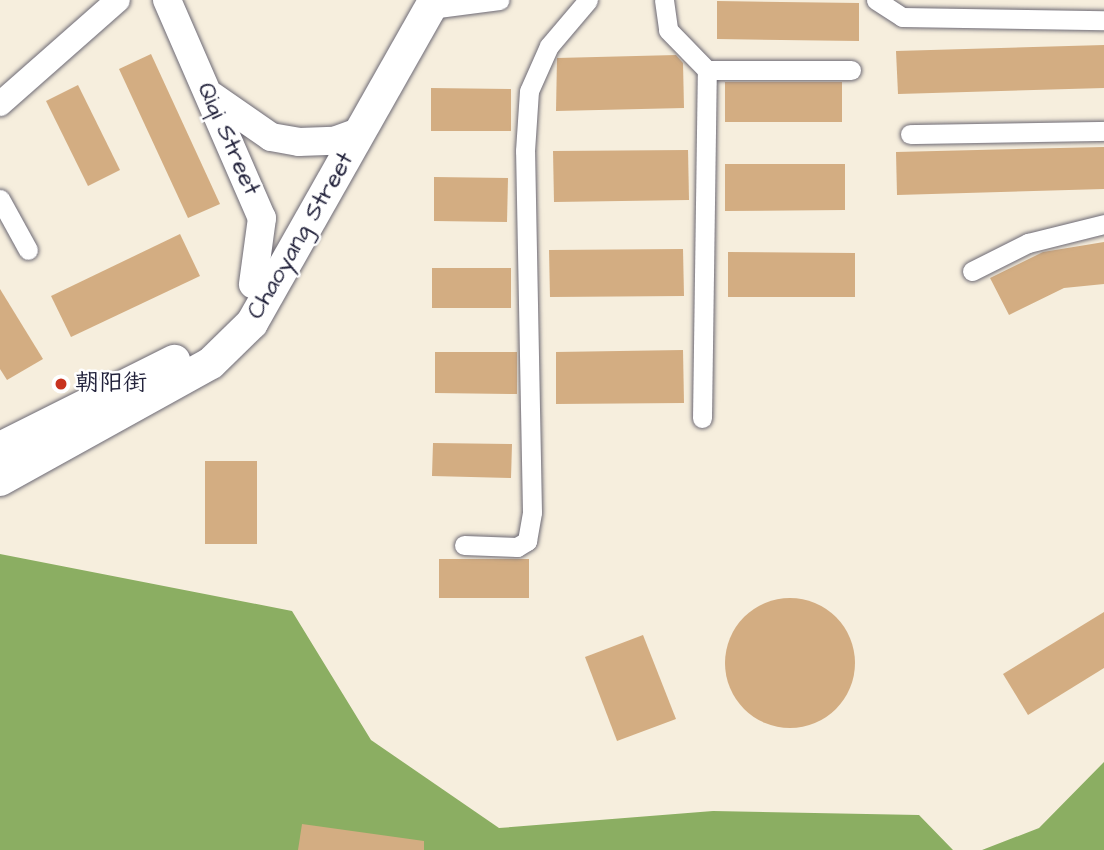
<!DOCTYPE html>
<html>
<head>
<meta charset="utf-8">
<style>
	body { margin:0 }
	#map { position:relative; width:1104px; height:850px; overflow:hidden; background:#f6eedd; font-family:"Architects Daughter","LXGW WenKai TC",sans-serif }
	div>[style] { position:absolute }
	.forest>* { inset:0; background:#8bae62 }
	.building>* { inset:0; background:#d3ad82 }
	.round { border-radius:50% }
	.roads { filter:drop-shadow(0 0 2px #6c6974) drop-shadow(0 0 2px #6c6974) }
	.minor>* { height:19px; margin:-9.5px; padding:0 9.5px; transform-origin:9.5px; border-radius:9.5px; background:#fff }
	.tertiary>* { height:24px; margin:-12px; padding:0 12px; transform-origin:12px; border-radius:12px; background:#fff }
	.secondary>* { height:28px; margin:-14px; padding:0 14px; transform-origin:14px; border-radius:14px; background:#fff }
	.primary>* { height:32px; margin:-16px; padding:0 16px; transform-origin:16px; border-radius:16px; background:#fff }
	.dots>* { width:19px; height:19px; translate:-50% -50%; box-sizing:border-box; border:4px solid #fff; border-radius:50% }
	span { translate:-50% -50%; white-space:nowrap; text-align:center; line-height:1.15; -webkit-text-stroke:5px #fff; paint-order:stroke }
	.street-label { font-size:24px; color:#22223b }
	.poi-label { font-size:24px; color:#22223b }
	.left { translate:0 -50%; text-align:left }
</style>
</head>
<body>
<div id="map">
	<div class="forest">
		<i style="clip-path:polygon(0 554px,292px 611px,371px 740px,499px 828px,713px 811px,919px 815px,953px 850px,0 850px)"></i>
		<i style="clip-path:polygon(1104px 762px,1104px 850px,982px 850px,1039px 828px)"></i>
	</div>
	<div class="building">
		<i style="clip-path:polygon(717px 1px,859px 3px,859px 41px,717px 39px)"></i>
		<i style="clip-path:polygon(1104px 45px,1104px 88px,898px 94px,896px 51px)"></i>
		<i style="clip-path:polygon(151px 54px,220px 204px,188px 218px,119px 69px)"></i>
		<i style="clip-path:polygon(676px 55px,683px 63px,684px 108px,556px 111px,557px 58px)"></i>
		<i style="clip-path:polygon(725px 82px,842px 82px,842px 122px,725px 122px)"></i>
		<i style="clip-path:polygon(78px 85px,120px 170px,88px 186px,46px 101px)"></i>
		<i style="clip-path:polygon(431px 88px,511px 89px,511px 131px,431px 131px)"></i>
		<i style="clip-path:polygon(1104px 147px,1104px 189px,897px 195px,896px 152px)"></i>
		<i style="clip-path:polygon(688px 150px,689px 200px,554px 202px,553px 151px)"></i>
		<i style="clip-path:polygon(725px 164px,845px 164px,845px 210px,725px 211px)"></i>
		<i style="clip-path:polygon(434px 177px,508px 178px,507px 222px,434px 221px)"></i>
		<i style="clip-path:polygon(180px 234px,200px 276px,71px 337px,51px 296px)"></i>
		<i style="clip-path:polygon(1104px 242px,1104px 284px,1064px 288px,1009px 315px,990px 278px,1043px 252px)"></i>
		<i style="clip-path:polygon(683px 249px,684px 296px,550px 297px,549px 250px)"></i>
		<i style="clip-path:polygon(728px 252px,855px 253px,855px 297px,728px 297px)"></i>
		<i style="clip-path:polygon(432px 268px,511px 268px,511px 308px,432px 308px)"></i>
		<i style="clip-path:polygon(0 289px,43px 359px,7px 380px,0 369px)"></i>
		<i style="clip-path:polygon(683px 350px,684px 403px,556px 404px,556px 352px)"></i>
		<i style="clip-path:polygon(435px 352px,517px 352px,517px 394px,435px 393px)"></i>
		<i style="clip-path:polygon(433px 443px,512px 444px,511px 478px,432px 476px)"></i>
		<i style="clip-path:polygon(205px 461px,257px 461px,257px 544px,205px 544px)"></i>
		<i style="clip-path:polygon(439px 559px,529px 559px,529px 598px,439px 598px)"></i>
		<i class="round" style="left:725px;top:598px;width:130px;height:130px"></i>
		<i style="clip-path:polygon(1104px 612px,1104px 668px,1028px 715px,1003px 674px)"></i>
		<i style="clip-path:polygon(643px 635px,676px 719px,617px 741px,585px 657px)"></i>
		<i style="clip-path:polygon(302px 824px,424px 841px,424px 850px,298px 850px)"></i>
	</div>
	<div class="roads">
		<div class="minor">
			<i style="left:664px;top:0;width:30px;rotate:82deg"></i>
			<i style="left:668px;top:30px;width:56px;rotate:45.7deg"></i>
			<i style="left:707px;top:70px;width:144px"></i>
			<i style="left:876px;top:0;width:31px;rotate:33deg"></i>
			<i style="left:902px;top:17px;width:202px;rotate:0.9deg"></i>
			<i style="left:430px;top:9px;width:70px;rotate:-7.4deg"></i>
			<i style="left:910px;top:134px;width:194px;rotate:-0.9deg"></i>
			<i style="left:0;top:199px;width:58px;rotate:61.2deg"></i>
			<i style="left:972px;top:271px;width:63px;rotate:-26.6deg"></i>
			<i style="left:1028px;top:243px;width:78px;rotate:-14deg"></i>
			<i style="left:702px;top:418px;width:348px;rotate:-89.2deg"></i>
			<i style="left:464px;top:545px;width:53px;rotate:2.2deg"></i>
			<i style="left:517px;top:547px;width:12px;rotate:-31deg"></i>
			<i style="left:527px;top:541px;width:29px;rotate:-80deg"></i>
			<i style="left:532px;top:512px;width:361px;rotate:-91.1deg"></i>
			<i style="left:525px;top:151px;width:60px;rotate:-86.2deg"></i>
			<i style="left:529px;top:91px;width:49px;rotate:-66deg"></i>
			<i style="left:549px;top:46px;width:60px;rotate:-49.7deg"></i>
		</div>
		<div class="tertiary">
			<i style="left:0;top:104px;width:157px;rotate:-41.4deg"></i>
		</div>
		<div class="secondary">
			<i style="left:167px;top:0;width:238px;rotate:66.5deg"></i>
			<i style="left:262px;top:218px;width:67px;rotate:97.8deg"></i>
			<i style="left:212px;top:96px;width:72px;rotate:34.8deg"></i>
			<i style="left:271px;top:137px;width:28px;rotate:10deg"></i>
			<i style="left:299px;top:142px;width:35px;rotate:-2deg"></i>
			<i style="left:334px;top:141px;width:30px;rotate:-20deg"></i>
		</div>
		<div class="primary">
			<i style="left:0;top:448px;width:195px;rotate:-26.6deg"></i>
			<i style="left:0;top:480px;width:241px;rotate:-29deg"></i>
			<i style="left:211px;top:363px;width:57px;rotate:-44.3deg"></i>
			<i style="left:252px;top:323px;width:371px;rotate:-60.5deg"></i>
		</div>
	</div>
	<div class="dots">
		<i style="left:61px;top:384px;background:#c8321e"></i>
	</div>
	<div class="street-label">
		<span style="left:228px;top:139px;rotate:66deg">Qiqi Street</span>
		<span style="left:301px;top:236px;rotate:-60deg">Chaoyang Street</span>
	</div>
	<div class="poi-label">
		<span class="left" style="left:75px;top:384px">朝阳街</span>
	</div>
</div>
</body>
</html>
